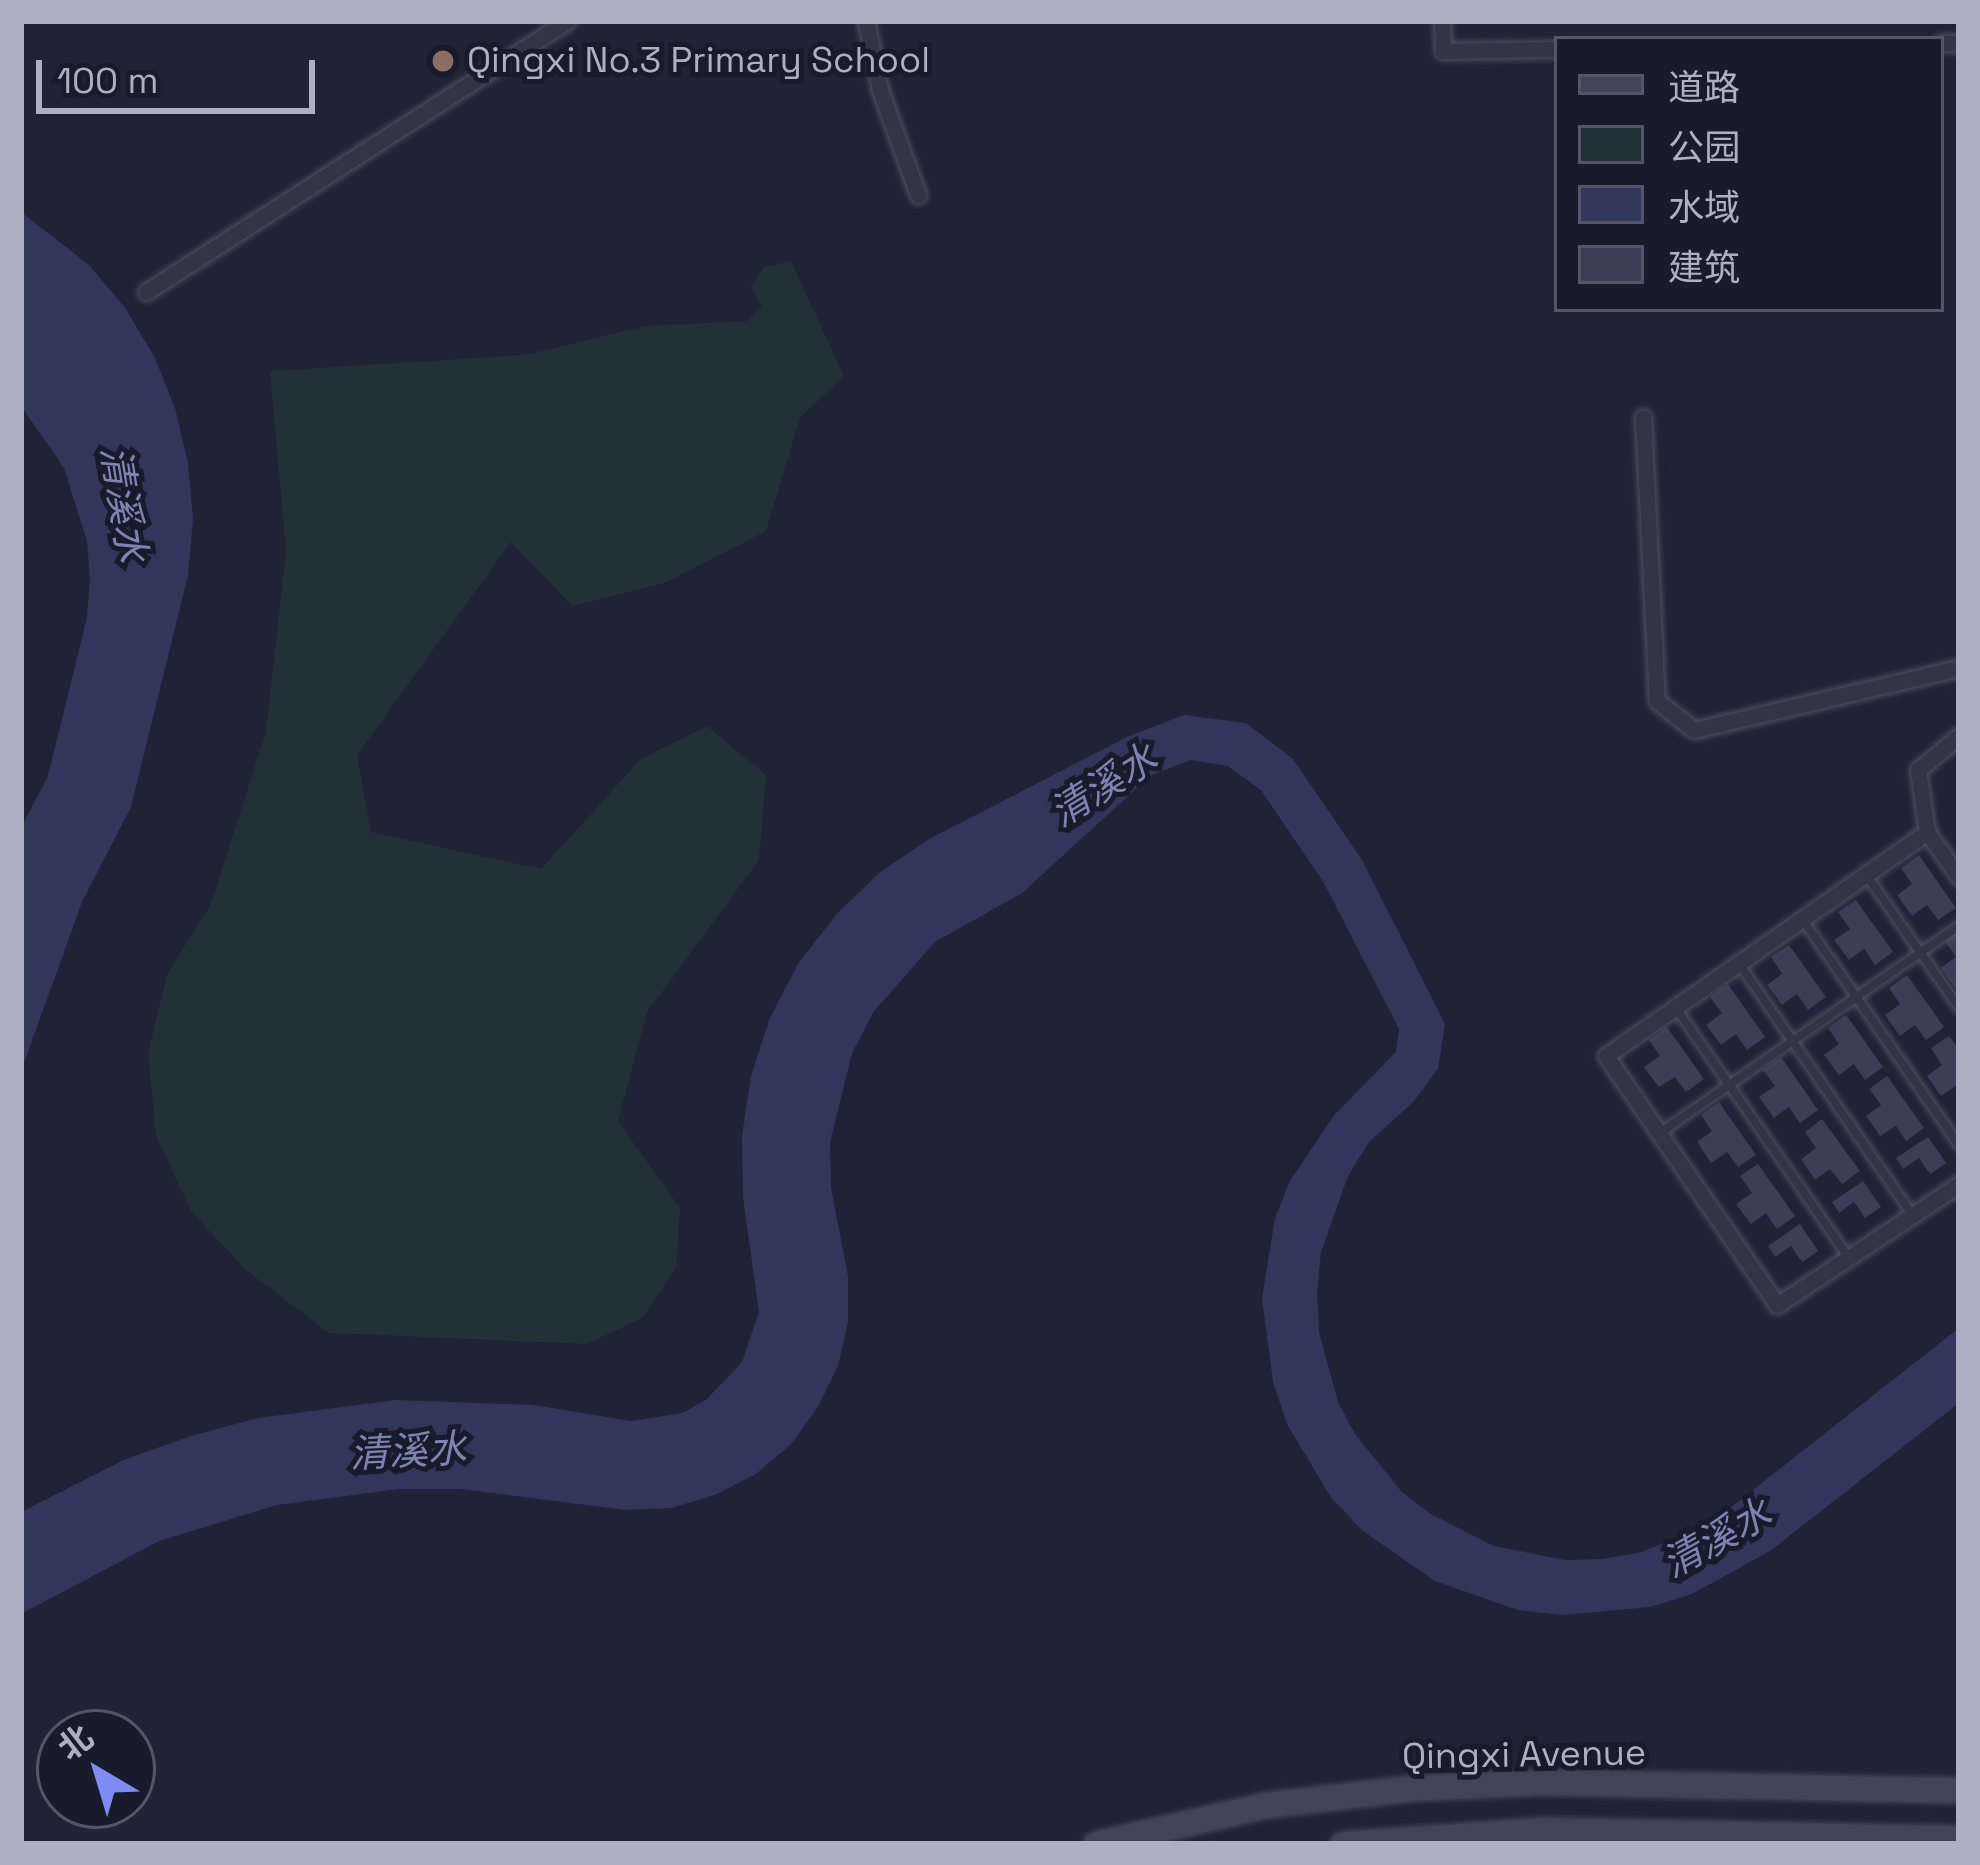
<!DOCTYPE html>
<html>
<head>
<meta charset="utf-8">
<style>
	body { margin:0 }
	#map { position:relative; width:1980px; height:1865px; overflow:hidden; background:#1f2336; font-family:"Space Grotesk","Noto Sans SC",sans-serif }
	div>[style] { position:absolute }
	.green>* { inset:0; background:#223038 }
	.water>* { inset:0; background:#31375b }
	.building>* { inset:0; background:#3b3e56 }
	.roads { filter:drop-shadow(0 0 3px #4d5061) drop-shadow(0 0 3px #4d5061) }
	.lane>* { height:8px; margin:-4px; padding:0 4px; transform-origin:4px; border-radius:4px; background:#333546 }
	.street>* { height:15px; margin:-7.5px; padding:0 7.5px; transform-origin:7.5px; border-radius:7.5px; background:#333546 }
	.secondary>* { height:21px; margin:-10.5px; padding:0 10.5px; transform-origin:10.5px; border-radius:10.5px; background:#414359 }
	.dots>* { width:33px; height:33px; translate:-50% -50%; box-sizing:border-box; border:6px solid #181b2b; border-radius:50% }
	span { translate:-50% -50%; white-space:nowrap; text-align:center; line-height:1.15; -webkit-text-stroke:10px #181b2b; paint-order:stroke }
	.poi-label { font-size:36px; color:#adafc3 }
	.left { translate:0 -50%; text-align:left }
	.street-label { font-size:36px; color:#adafc3 }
	.water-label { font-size:39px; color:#7c85b1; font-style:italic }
	.frame { position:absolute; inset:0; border:24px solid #adafc3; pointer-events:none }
	.legend { position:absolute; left:1554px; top:36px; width:390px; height:276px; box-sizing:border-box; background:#181b2b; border:3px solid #545668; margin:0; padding:15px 21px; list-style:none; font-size:36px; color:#adafc3 }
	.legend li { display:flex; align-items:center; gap:24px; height:60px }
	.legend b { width:60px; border:3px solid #545668 }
	.north { position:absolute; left:36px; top:1709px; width:120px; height:120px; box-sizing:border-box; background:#181b2b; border:3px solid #545668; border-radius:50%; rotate:322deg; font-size:33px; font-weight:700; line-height:48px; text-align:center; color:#adafc3 }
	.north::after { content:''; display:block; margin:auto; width:42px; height:54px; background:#7f8cf6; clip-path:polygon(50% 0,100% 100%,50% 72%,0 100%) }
	.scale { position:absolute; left:36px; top:60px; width:279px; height:54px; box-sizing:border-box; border:6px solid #adafc3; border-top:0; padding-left:15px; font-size:36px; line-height:42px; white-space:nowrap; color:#adafc3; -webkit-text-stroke:9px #181b2b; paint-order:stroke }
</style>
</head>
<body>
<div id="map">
	<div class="green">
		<i style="clip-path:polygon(791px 261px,844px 376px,800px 418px,766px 531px,667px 582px,572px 606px,511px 542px,357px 755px,371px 832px,541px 869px,642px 758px,707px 726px,766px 775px,759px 860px,647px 1012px,618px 1121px,680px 1208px,676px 1268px,642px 1318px,587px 1344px,329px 1333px,247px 1271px,191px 1211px,156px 1136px,148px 1054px,167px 974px,211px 904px,266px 731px,286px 551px,270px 371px,525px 355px,646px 326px,747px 321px,762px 307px,751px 287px,764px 267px)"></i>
	</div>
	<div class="water">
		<i style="clip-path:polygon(21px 212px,89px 265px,125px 308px,154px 356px,175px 408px,188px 463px,193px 519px,188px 575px,131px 807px,82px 902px,21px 1071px,21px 828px,48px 776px,87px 617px,90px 579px,87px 541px,64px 468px,21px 406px)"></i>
		<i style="clip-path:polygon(1184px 715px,1246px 723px,1293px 759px,1362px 860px,1445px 1024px,1438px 1069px,1413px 1102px,1369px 1142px,1348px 1176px,1321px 1252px,1317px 1292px,1319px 1332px,1338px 1402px,1355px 1434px,1401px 1491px,1429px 1513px,1494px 1546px,1565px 1560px,1602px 1559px,1638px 1553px,1706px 1527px,1959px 1328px,1959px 1403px,1770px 1551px,1692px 1594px,1650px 1607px,1562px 1615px,1518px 1610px,1435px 1581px,1363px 1531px,1332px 1499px,1287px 1424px,1273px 1382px,1262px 1298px,1275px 1218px,1290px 1181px,1335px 1114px,1396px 1052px,1399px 1029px,1324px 883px,1261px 790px,1228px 766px,1190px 760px,1150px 776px,1022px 893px,935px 942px,874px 1011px,852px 1053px,830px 1142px,831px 1188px,848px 1276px,848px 1322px,838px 1366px,818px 1407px,791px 1444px,756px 1474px,715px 1495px,671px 1508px,626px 1510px,461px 1489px,399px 1489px,277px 1505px,159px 1541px,21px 1614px,21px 1512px,126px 1459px,191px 1436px,258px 1418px,396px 1400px,534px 1405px,631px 1421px,682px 1413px,706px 1400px,742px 1362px,759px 1312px,743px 1197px,742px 1136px,751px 1076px,770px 1018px,798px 964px,835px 916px,879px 873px,929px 839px,1129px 736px)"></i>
	</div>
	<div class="building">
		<i style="clip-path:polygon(1919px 855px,1956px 908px,1938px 920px,1927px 905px,1912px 916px,1897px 895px,1912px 884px,1901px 868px)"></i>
		<i style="clip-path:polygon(1856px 900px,1893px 952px,1875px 965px,1864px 949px,1849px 960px,1834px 940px,1850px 929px,1838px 912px)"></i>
		<i style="clip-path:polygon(1959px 931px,1959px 987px,1956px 989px,1941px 968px,1956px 957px,1945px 941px)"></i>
		<i style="clip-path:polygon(1789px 945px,1826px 997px,1808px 1010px,1797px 994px,1782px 1005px,1767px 985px,1782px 974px,1771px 957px)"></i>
		<i style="clip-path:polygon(1907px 975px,1944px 1027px,1926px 1040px,1915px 1025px,1900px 1036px,1885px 1015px,1900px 1004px,1889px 988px)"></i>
		<i style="clip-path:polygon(1728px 984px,1765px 1037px,1747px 1050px,1736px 1034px,1721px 1045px,1706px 1025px,1722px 1013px,1710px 997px)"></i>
		<i style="clip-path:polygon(1846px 1015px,1883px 1067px,1865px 1080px,1854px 1064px,1839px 1075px,1824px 1055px,1839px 1044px,1828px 1028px)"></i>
		<i style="clip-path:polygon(1667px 1027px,1704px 1079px,1686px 1092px,1675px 1077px,1659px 1087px,1644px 1067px,1660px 1056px,1649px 1040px)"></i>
		<i style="clip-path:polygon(1949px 1036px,1959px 1050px,1959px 1084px,1941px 1096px,1927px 1076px,1942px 1065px,1931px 1048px)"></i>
		<i style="clip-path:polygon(1781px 1057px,1818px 1110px,1800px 1123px,1789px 1107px,1774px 1118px,1759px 1097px,1775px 1086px,1763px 1070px)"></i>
		<i style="clip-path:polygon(1887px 1076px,1924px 1128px,1906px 1141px,1896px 1126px,1880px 1136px,1866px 1116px,1881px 1105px,1869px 1089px)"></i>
		<i style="clip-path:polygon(1719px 1102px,1756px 1155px,1738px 1167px,1727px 1152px,1711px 1163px,1697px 1142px,1712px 1131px,1701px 1115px)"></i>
		<i style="clip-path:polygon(1822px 1119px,1860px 1171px,1842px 1184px,1830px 1169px,1815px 1180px,1801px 1159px,1816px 1148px,1805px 1132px)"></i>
		<i style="clip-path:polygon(1928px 1137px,1946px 1163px,1930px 1174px,1919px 1158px,1903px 1169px,1896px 1158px)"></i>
		<i style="clip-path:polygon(1758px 1164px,1795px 1216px,1777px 1229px,1766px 1213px,1751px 1224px,1736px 1204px,1752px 1193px,1740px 1176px)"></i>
		<i style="clip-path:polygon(1863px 1181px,1881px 1207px,1865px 1218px,1854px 1202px,1839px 1213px,1832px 1202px)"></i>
		<i style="clip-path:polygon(1800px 1224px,1818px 1251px,1802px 1262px,1791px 1246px,1775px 1257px,1768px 1246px)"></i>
	</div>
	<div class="roads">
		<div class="lane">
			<i style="left:1867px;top:876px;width:161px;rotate:55.1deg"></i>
			<i style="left:1803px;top:920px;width:274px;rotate:55.3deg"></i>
			<i style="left:1740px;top:965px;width:303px;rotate:55.4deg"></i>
			<i style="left:1676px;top:1008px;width:304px;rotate:55.3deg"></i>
			<i style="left:1660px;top:1133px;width:364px;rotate:-34.7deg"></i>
		</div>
		<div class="street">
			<i style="left:866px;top:21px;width:70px;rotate:78.5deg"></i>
			<i style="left:880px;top:90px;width:112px;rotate:70.1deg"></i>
			<i style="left:1442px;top:21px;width:30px;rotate:88deg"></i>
			<i style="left:1443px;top:51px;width:114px;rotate:-1deg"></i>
			<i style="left:1941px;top:43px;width:18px"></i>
			<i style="left:146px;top:292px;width:501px;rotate:-32.77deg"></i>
			<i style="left:1643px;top:417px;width:284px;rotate:87.2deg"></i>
			<i style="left:1657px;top:701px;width:47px;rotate:38.1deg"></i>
			<i style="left:1694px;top:730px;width:272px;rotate:-13.2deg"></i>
			<i style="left:1959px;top:736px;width:53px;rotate:140.3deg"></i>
			<i style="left:1918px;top:770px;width:63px;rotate:81.7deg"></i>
			<i style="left:1927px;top:832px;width:391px;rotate:145.1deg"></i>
			<i style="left:1606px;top:1056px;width:302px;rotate:55.5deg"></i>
			<i style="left:1777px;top:1305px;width:219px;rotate:-33.6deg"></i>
			<i style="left:1927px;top:832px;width:55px;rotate:54.6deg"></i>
		</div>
		<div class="secondary">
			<i style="left:1095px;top:1844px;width:174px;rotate:-12.9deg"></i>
			<i style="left:1265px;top:1805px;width:147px;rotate:-6.6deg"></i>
			<i style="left:1411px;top:1788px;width:129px;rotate:-2.7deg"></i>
			<i style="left:1540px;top:1782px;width:419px;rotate:1.1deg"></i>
			<i style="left:1342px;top:1844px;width:198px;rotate:-4deg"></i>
			<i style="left:1540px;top:1830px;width:419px;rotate:1.1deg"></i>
		</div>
	</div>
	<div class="dots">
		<i style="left:443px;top:61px;background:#8d6e63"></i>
	</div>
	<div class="poi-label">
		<span class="left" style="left:467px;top:61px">Qingxi No.3 Primary School</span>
	</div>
	<div class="street-label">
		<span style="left:1524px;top:1755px;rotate:-1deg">Qingxi Avenue</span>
	</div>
	<div class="water-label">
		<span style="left:123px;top:504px;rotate:81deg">清溪水</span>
		<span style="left:1104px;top:786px;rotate:-32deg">清溪水</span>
		<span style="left:408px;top:1452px;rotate:-3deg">清溪水</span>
		<span style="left:1717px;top:1539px;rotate:-29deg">清溪水</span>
	</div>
	<div class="frame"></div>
	<ul class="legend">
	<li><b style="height:15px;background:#414359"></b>道路</li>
	<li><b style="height:33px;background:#223038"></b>公园</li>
	<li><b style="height:33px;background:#31375b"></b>水域</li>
	<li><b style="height:33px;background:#3b3e56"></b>建筑</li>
	</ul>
	<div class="north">北</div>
	<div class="scale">100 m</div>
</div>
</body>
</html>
